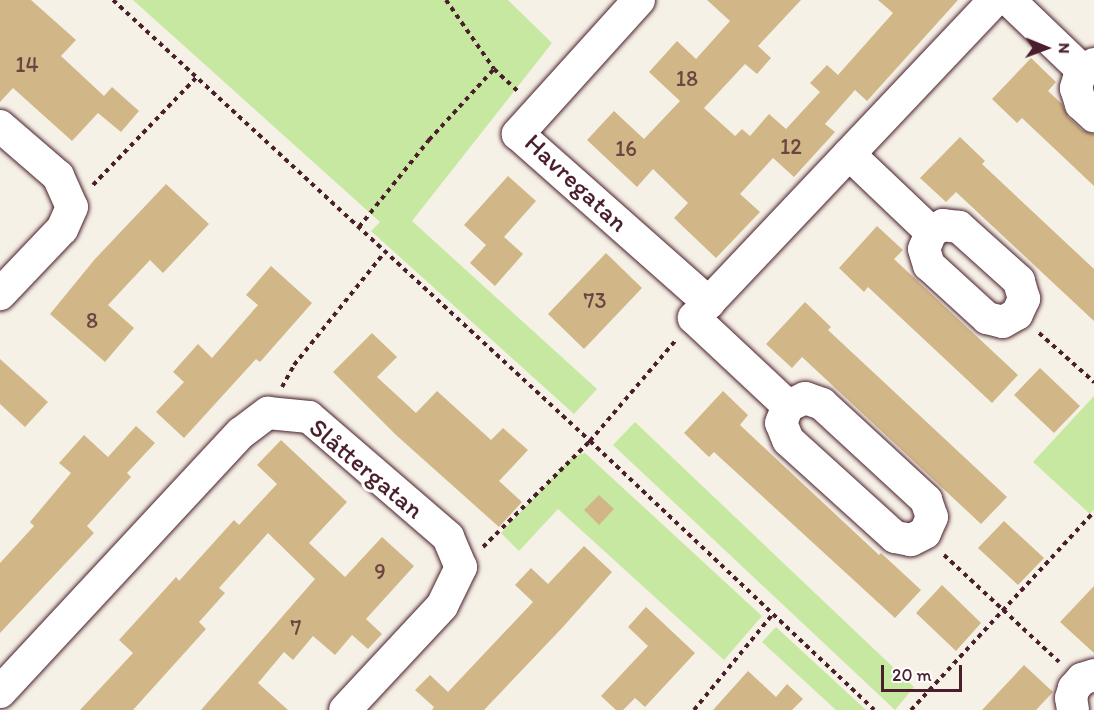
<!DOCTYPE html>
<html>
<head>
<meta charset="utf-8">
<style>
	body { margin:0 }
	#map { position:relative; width:1094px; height:710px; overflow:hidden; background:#f6f1e7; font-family:Itim,sans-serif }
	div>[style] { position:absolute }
	.green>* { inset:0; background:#c7e8a0 }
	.building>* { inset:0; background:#d1b788 }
	.path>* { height:4px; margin-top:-2px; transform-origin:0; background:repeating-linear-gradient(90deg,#4a1f2b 0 4.5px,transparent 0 9px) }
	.roads { filter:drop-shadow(0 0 2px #4a1f2b) drop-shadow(0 0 2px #4a1f2b) }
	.street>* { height:32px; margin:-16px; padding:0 16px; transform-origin:16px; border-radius:16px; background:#fff }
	span { translate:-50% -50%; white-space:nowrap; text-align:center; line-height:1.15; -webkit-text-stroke:6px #fff; paint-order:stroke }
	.number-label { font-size:22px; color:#6c4542 }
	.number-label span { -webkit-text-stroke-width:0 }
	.street-label { font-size:26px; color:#4a1f2b }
	.north { position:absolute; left:1016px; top:18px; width:60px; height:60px; -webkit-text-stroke:4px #fff; paint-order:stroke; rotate:91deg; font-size:16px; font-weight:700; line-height:24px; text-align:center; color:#4a1f2b }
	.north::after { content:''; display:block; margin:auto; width:21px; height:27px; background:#4a1f2b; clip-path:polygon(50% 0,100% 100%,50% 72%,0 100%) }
	.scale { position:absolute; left:881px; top:665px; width:81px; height:27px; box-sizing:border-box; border:3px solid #4a1f2b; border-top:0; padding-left:8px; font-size:18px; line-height:21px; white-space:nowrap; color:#4a1f2b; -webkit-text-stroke:4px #fff; paint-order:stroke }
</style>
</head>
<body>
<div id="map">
	<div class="green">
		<i style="clip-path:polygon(133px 0,508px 0,552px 43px,412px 221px,597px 389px,574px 414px,371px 231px,380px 222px)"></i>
		<i style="clip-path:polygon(1094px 396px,1094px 509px,1090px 514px,1033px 462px)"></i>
		<i style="clip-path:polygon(635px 422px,914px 687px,895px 710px,613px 445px)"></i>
		<i style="clip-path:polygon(585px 453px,762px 616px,724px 660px,558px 509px,519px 551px,501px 533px,572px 457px)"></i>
		<i style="clip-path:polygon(776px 627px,866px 710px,836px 710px,762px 642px)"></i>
	</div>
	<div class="building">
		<i style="clip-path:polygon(0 0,31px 0,76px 40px,61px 56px,104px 96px,112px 87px,139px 111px,121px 132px,98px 113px,72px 141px,13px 88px,0 102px)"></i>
		<i style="clip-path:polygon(707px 0,801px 0,758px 46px,771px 58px,757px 74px,745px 64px,704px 108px,735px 136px,742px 129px,750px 136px,769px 114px,786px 129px,820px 92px,810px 83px,827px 65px,838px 75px,893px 13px,878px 0,958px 0,867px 101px,855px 90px,825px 124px,835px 132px,794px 177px,773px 158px,740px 194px,760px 212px,716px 258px,674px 218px,688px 203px,653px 169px,637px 187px,587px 140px,614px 111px,644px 139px,680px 101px,649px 72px,677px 41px,696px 59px,730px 21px)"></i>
		<i style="clip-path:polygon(1031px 58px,1056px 82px,1048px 91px,1062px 104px,1068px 117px,1082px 130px,1094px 134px,1094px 186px,1022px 118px,1017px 123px,992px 99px)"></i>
		<i style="clip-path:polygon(960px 137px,985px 161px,982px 164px,1094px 269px,1094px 321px,956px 192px,946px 202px,920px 178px)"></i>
		<i style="clip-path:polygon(508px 176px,536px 201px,504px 237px,523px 254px,495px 286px,470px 263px,486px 245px,464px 225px)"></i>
		<i style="clip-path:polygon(166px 184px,209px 224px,163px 273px,150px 260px,108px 305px,134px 328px,105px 362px,50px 314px,95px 259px)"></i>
		<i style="clip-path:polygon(877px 226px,903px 250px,894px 259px,1018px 375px,992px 403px,868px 287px,864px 292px,839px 268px)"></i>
		<i style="clip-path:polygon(606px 253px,642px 288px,584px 349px,548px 314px)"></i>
		<i style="clip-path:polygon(271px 266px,312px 303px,260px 362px,256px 359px,184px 438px,156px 412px,184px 382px,173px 372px,198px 344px,212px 358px,258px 305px,246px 295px)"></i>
		<i style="clip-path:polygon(805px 302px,831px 327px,828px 330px,1007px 497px,981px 524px,802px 357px,792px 368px,766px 344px)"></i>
		<i style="clip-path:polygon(372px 333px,397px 357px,377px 377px,416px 413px,437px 391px,491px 440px,503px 428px,528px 450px,499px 481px,522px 502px,499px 527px,396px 435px,333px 372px)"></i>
		<i style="clip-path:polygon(0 359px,48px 402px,25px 427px,0 404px)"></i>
		<i style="clip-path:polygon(1040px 368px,1080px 406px,1054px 433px,1014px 395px)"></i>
		<i style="clip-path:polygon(723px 391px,748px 415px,740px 425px,879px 555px,881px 553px,921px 590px,895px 618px,714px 452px,709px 457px,684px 433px)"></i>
		<i style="clip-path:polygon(136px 426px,155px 443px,127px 473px,131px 477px,87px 526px,94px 533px,0 633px,0 563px,34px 526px,30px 522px,71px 473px,59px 463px,84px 435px,108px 457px)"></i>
		<i style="clip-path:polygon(281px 440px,347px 502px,309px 543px,345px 577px,382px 537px,414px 566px,366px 619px,382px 634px,368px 649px,352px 635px,335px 655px,313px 636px,293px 660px,284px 652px,258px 683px,288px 710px,201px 710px,315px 579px,268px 533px,219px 588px,225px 593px,199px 622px,206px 629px,133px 710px,80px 710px,133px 653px,119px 640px,176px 577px,179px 581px,234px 520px,239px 525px,277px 484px,257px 465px)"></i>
		<i style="clip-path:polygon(599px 495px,614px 509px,599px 525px,584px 510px)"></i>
		<i style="clip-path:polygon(1004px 521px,1044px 558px,1018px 585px,978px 548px)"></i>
		<i style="clip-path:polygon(584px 546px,612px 572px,562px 628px,484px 710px,432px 710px,434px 707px,415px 690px,430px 675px,448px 692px,533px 602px,515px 585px,531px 568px,548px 584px)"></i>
		<i style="clip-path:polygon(942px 585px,981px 623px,956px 651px,916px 613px)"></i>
		<i style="clip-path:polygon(1094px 586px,1094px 653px,1060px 622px)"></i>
		<i style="clip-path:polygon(646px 607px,695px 653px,645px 707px,635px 698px,623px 710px,616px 710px,601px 696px,648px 646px,628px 627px)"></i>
		<i style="clip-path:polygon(1024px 665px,1053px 692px,1036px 710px,982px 710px)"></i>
		<i style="clip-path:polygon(748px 671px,776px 697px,787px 684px,803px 699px,792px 710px,713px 710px)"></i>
	</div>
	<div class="path">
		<i style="left:113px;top:0;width:650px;rotate:42.75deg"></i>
		<i style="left:590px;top:441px;width:391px;rotate:43.4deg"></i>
		<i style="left:446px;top:0;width:84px;rotate:55.2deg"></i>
		<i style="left:494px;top:69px;width:33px;rotate:43deg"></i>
		<i style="left:93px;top:185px;width:150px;rotate:-46.1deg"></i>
		<i style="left:359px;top:227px;width:112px;rotate:-51.2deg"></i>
		<i style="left:429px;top:140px;width:96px;rotate:-47.5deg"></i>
		<i style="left:1039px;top:333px;width:74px;rotate:41.7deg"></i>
		<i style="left:282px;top:387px;width:25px;rotate:-61deg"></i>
		<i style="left:294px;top:365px;width:145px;rotate:-51.2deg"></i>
		<i style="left:483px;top:547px;width:151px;rotate:-44.7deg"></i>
		<i style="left:590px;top:441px;width:133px;rotate:-49.6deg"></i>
		<i style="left:944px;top:555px;width:157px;rotate:42.9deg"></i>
		<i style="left:694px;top:710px;width:123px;rotate:-50.6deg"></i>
		<i style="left:911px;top:710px;width:270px;rotate:-47.3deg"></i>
	</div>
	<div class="roads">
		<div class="street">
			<i style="left:639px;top:0;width:181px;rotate:132.1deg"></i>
			<i style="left:518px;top:134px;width:255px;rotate:41.5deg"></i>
			<i style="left:1009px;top:0;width:103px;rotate:43.8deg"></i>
			<i style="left:1094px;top:64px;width:17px;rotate:144deg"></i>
			<i style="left:1080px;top:74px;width:15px;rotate:106deg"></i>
			<i style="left:1076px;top:88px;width:17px;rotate:73deg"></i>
			<i style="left:1081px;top:104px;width:18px;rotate:43deg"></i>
			<i style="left:0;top:126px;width:77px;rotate:40.8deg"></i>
			<i style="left:58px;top:176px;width:34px;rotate:66deg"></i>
			<i style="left:72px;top:207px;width:24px;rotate:114deg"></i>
			<i style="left:62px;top:229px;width:90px;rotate:133.6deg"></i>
			<i style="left:849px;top:154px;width:113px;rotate:43.6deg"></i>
			<i style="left:931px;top:232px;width:18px;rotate:112deg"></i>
			<i style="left:924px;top:249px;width:17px;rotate:73deg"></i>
			<i style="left:929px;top:265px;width:79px;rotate:42.4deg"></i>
			<i style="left:987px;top:318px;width:16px;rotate:14deg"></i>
			<i style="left:1003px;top:322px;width:16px;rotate:-30deg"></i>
			<i style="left:1017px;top:314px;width:17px;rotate:-65deg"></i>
			<i style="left:1024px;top:299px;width:19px;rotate:-106deg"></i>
			<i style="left:1019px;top:281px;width:81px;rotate:-138deg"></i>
			<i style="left:959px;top:227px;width:16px;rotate:-173deg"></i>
			<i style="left:943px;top:225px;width:14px;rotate:150deg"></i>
			<i style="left:788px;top:406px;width:19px;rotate:-25deg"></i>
			<i style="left:805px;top:398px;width:18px;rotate:19deg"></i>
			<i style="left:822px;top:404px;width:142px;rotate:42.7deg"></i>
			<i style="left:926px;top:500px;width:18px;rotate:71deg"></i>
			<i style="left:932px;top:517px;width:17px;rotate:114deg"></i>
			<i style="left:925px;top:533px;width:16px;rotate:153deg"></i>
			<i style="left:911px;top:540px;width:16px;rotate:-169deg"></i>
			<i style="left:895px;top:537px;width:144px;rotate:-137.8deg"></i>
			<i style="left:788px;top:440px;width:18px;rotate:-112deg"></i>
			<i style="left:781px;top:423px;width:18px;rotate:-68deg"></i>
			<i style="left:788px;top:406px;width:129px;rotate:-136.9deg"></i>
			<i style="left:694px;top:318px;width:438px;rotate:-46.6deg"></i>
			<i style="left:0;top:692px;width:354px;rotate:-47.1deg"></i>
			<i style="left:241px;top:433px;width:34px;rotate:-37deg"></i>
			<i style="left:268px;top:413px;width:41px;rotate:5.6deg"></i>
			<i style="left:309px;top:417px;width:184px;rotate:40.8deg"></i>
			<i style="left:448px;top:537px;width:33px;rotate:67deg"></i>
			<i style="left:461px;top:567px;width:43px;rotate:116deg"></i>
			<i style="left:442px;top:606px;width:142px;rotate:133deg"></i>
			<i style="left:1073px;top:710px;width:12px;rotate:-99deg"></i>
			<i style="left:1071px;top:698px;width:10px;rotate:-73deg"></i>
			<i style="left:1074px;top:688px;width:12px;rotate:-48deg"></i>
			<i style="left:1082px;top:679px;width:13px;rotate:-18deg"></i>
		</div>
	</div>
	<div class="number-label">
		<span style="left:27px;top:65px">14</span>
		<span style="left:687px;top:79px">18</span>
		<span style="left:791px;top:147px">12</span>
		<span style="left:626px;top:149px">16</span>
		<span style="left:595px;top:301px">73</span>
		<span style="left:92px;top:321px">8</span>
		<span style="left:380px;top:572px">9</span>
		<span style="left:296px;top:628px">7</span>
	</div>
	<div class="street-label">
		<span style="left:576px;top:183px;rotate:43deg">Havregatan</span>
		<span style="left:366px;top:469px;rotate:40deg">Slåttergatan</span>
	</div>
	<div class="north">N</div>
	<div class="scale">20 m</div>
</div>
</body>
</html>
